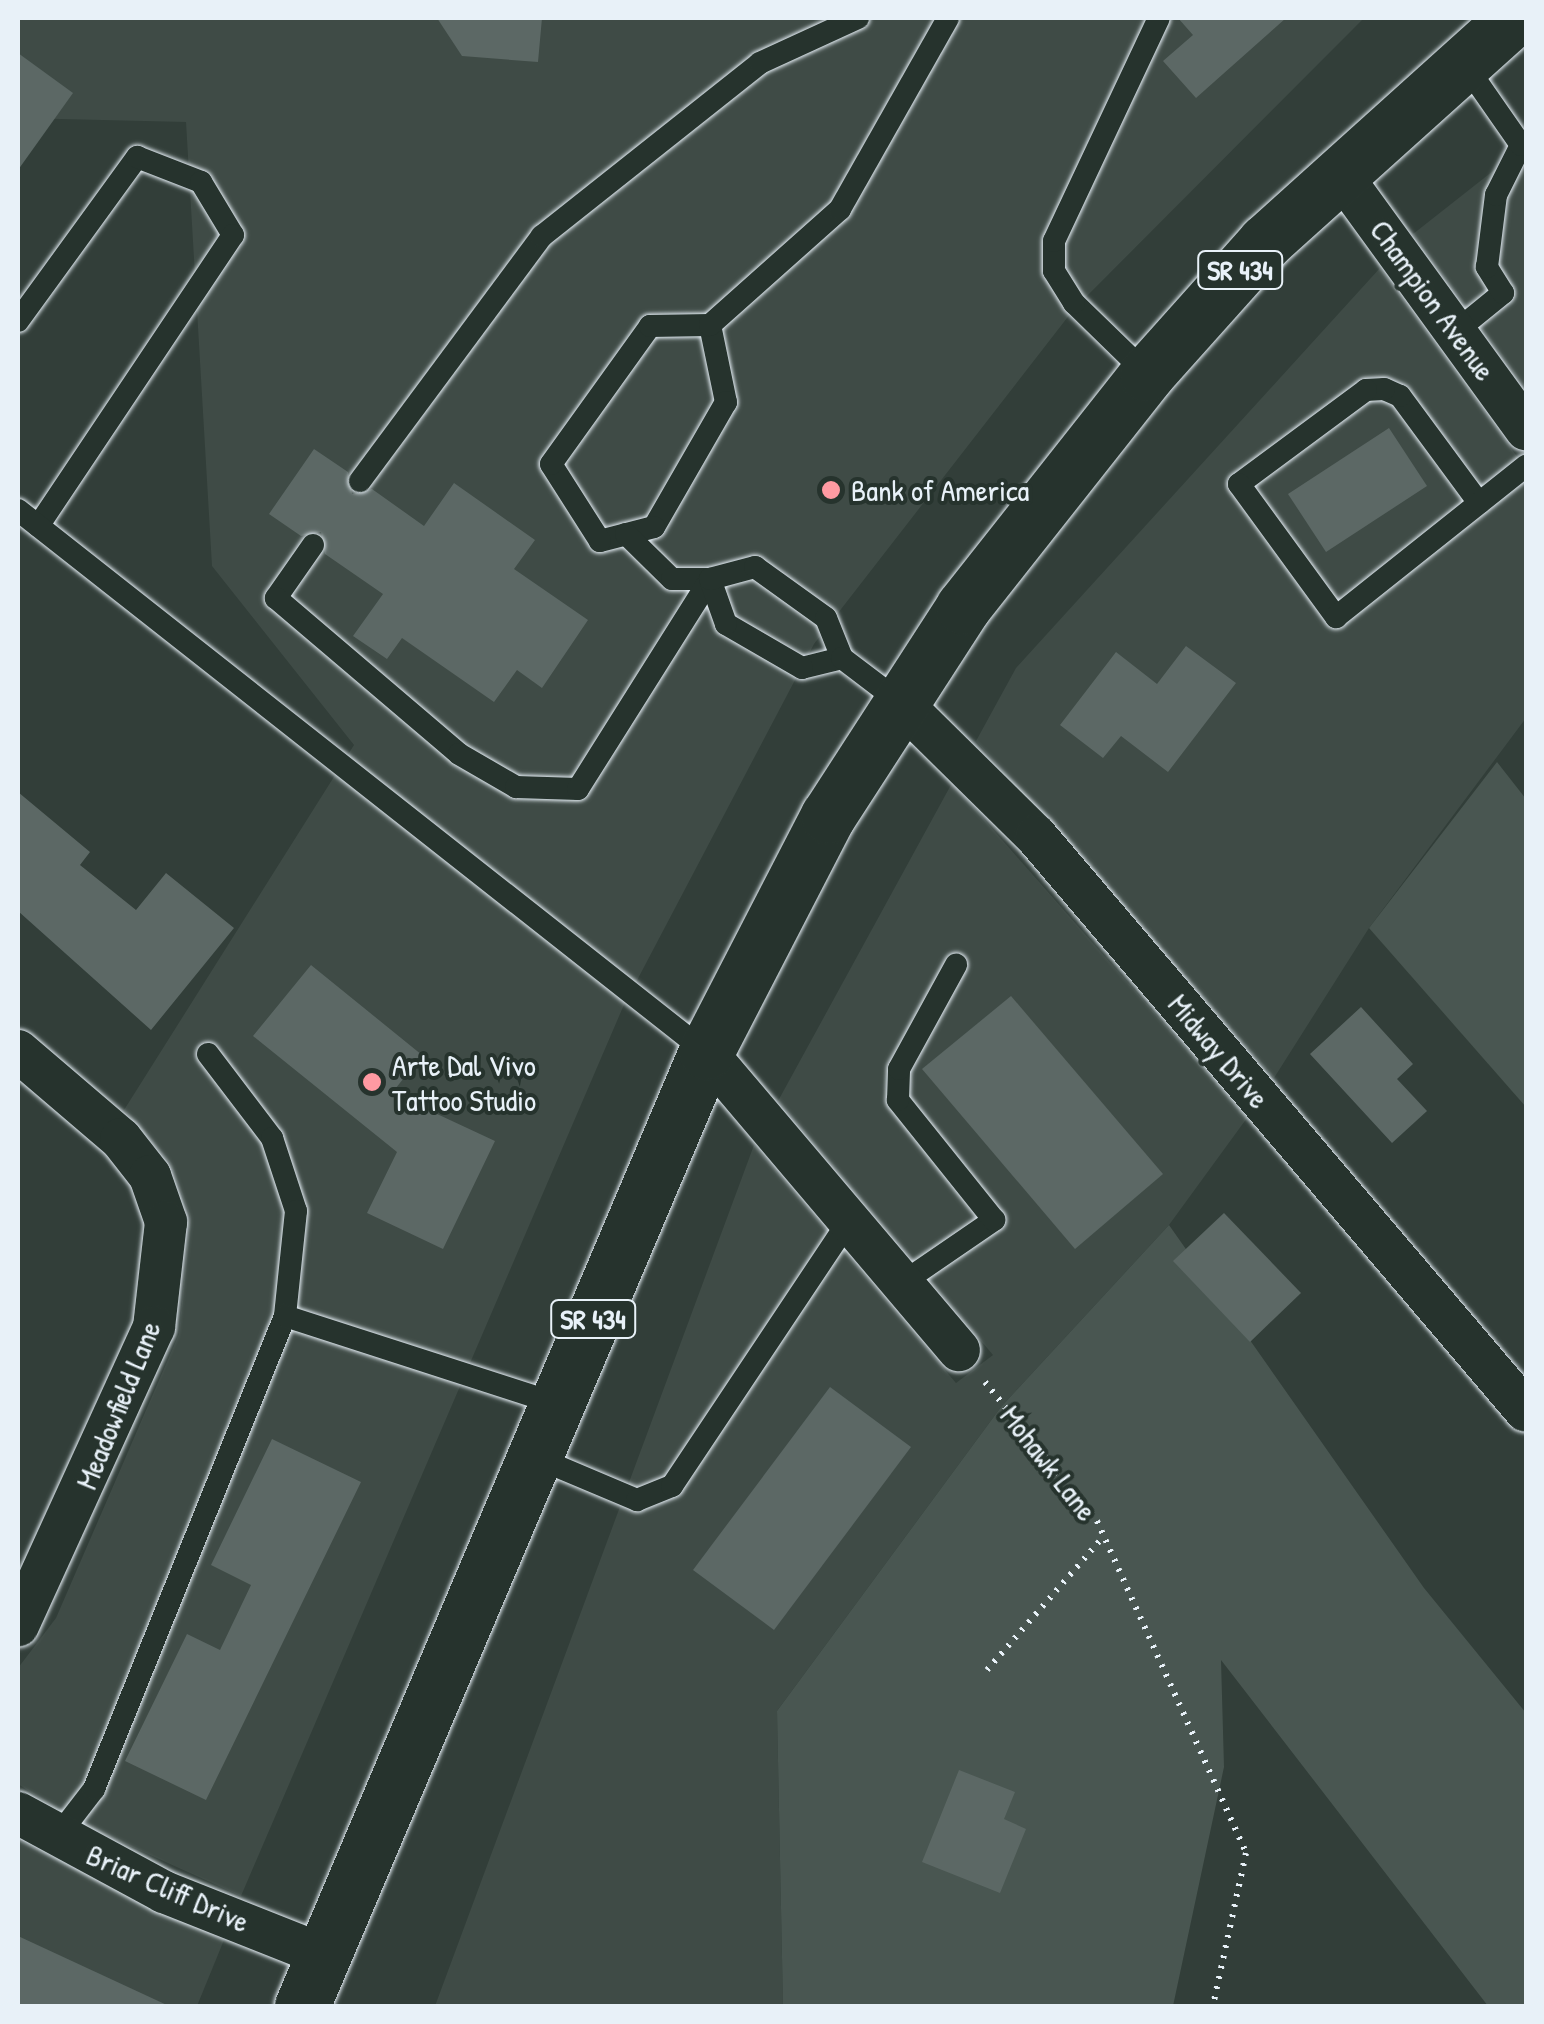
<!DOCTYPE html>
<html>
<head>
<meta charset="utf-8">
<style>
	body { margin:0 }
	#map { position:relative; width:1544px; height:2024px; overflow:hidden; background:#323e39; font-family:"Patrick Hand",sans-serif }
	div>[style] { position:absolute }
	.built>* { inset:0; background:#3f4b46 }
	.green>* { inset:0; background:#495651 }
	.building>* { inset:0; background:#5c6865 }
	.path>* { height:6px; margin-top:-3px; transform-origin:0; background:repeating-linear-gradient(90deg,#e8f1f8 0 2.5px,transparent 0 10.5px) }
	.roads { filter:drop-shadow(0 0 2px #e8f1f8) drop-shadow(0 0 2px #e8f1f8) }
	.service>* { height:22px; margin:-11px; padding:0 11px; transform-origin:11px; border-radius:11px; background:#26332d }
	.minor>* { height:42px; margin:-21px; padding:0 21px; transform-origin:21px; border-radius:21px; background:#26332d }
	.primary>* { height:55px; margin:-27.5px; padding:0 27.5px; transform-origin:27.5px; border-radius:27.5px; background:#26332d }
	.dots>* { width:28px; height:28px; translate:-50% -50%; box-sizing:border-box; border:5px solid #26332d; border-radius:50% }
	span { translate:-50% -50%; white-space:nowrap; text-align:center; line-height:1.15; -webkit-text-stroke:8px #26332d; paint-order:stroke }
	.shield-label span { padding:2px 8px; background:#26332d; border:2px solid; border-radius:8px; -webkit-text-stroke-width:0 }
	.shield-label { font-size:28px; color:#e8f1f8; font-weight:700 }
	.street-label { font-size:30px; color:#e8f1f8 }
	.poi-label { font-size:30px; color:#e8f1f8 }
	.left { translate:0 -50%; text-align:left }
	.frame { position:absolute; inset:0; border:20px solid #e8f1f8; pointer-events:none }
</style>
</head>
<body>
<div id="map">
	<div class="built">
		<i style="clip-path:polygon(18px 18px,1364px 18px,1074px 309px,814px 644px,623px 1007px,241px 1896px,77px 1822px,18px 1784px,18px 1668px,56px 1618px,179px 1334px,190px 1216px,170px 1163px,124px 1110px,354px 745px,212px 566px,186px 122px,18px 118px)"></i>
		<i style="clip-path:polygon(1526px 145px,1526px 389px,1413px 234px)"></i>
		<i style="clip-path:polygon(1380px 268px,1526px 469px,1526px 718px,1369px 928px,1274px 1078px,976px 741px,1016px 668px)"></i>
		<i style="clip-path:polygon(952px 783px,1247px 1118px,1169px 1225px,1001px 1407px,777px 1711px,783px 2006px,435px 2006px,754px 1145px,956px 1383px,993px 1355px,778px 1101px)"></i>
		<i style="clip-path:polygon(18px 1840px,224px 1940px,197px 2006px,18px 2006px)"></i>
	</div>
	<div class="green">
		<i style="clip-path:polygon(1497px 762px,1526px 799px,1526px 1107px,1369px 928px)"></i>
		<i style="clip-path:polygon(1169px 1225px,1424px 1588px,1526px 1713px,1526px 2006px,1488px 2006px,1221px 1660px,1224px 1767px,1173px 2006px,783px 2006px,777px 1711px,1001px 1407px)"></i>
	</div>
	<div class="building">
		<i style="clip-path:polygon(437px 18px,542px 18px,538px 62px,462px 56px)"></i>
		<i style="clip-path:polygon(1178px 18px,1286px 18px,1196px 98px,1163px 61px,1193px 35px)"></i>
		<i style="clip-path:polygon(18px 53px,73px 93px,18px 170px)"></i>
		<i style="clip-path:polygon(1389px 428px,1427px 486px,1326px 552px,1288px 494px)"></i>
		<i style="clip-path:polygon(314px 449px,348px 472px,352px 494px,372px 489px,424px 526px,454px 483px,535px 540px,514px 569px,588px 620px,542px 688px,517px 670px,494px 702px,402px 638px,387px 659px,353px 636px,383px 594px,325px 554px,321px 532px,301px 536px,269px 514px)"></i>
		<i style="clip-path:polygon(1186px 646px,1236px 683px,1168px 772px,1121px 736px,1103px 758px,1060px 725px,1116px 652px,1157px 684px)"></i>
		<i style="clip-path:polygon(18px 792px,90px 852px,80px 865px,136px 910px,166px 873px,234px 928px,151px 1030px,18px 911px)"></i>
		<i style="clip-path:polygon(311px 965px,422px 1055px,392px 1093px,495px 1141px,443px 1249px,367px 1213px,397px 1152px,253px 1036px)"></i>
		<i style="clip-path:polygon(1011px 996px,1163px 1174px,1075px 1249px,922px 1069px)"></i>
		<i style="clip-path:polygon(1361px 1007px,1413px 1064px,1397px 1079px,1427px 1111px,1392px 1143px,1310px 1054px)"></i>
		<i style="clip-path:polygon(1224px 1213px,1301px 1293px,1250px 1342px,1173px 1261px)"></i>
		<i style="clip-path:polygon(830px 1387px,911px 1447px,774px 1630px,693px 1570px)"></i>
		<i style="clip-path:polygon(272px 1439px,361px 1482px,206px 1800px,125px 1761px,187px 1634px,220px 1650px,251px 1585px,211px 1565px)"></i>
		<i style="clip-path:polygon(959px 1770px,1015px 1792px,1004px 1819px,1026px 1829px,1000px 1893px,922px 1862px)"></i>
		<i style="clip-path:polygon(18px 1936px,169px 2006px,18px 2006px)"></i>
	</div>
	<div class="path">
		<i style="left:985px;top:1382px;width:179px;rotate:51.1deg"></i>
		<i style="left:1097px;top:1521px;width:364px;rotate:65.8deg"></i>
		<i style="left:1246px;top:1853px;width:157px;rotate:102.2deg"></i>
		<i style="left:987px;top:1670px;width:178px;rotate:-48.9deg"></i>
	</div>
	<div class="roads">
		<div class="service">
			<i style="left:18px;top:321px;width:203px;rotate:-54deg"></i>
			<i style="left:137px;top:157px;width:69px;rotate:21.3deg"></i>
			<i style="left:201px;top:182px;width:62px;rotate:58.9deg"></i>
			<i style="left:233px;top:235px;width:350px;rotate:123.8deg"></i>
			<i style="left:710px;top:325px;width:79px;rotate:78.3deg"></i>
			<i style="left:726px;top:402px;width:144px;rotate:119.9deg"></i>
			<i style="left:654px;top:527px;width:56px;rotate:165.5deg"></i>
			<i style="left:600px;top:541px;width:91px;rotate:-122.5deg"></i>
			<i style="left:551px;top:464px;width:170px;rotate:-54.3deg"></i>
			<i style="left:650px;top:326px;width:60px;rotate:-1deg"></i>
			<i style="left:710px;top:325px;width:174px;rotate:-41.7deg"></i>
			<i style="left:840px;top:209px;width:219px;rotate:-60.5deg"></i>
			<i style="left:1455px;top:332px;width:62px;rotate:-39.1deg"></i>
			<i style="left:1503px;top:293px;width:31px;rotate:-122deg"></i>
			<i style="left:1487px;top:267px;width:73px;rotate:-82.9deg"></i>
			<i style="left:1496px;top:195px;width:56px;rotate:-63.4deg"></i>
			<i style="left:1521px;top:145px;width:101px;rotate:-124.9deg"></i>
			<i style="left:1147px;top:374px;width:102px;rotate:-135.8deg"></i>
			<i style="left:1074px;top:303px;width:38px;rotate:-122deg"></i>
			<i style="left:1054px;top:271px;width:30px;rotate:-90deg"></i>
			<i style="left:1054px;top:241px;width:246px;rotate:-64.8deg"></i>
			<i style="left:360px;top:481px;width:305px;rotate:-53.4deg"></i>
			<i style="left:542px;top:236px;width:278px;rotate:-38.4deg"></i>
			<i style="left:760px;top:63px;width:108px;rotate:-24.7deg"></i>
			<i style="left:1479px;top:503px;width:133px;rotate:-126.4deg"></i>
			<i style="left:1400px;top:396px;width:17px;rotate:-156deg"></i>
			<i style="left:1384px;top:389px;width:18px;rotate:177deg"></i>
			<i style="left:1366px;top:390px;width:158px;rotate:143.5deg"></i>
			<i style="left:1239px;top:484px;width:165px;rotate:53.9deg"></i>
			<i style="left:1336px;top:617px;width:243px;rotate:-38.5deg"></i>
			<i style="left:18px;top:510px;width:876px;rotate:38.23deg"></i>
			<i style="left:626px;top:534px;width:64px;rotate:44.4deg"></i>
			<i style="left:672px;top:579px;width:38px"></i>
			<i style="left:313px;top:545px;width:65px;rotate:124.9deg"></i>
			<i style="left:276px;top:598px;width:240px;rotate:40.4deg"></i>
			<i style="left:459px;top:754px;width:66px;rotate:30.1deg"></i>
			<i style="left:516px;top:787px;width:62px;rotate:1.8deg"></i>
			<i style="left:578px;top:789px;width:248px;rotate:-57.8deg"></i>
			<i style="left:842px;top:658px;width:41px;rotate:166deg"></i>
			<i style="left:802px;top:668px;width:88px;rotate:-149.9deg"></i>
			<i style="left:726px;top:624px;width:48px;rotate:-109.6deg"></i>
			<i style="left:710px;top:579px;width:47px;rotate:-14.9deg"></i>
			<i style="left:755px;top:567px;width:87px;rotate:35.7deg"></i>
			<i style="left:826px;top:618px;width:43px;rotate:68.2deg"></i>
			<i style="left:842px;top:658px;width:73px;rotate:37.2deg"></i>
			<i style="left:208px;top:1054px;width:106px;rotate:52.7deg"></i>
			<i style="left:272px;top:1138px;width:77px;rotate:71.8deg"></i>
			<i style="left:296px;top:1211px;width:106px;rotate:96deg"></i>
			<i style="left:902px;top:1283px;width:112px;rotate:-34.4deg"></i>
			<i style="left:994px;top:1220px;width:154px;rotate:-128.7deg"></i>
			<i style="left:898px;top:1100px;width:31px;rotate:-88deg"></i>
			<i style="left:899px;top:1069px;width:119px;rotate:-61.3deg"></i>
			<i style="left:535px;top:1457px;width:111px;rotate:22.9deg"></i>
			<i style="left:637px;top:1500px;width:38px;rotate:-22deg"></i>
			<i style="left:672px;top:1486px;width:319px;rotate:-56.3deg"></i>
			<i style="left:57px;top:1837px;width:61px;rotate:-52.4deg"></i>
			<i style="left:94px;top:1789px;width:510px;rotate:-68.01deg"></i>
			<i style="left:285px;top:1316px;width:286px;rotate:17.9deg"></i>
		</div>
		<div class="minor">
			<i style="left:1339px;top:172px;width:318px;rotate:54deg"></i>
			<i style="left:900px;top:702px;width:191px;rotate:44.6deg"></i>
			<i style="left:1036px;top:836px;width:755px;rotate:49.56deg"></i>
			<i style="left:18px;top:1051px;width:135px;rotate:40.5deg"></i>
			<i style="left:121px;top:1139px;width:47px;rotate:51.9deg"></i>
			<i style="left:150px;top:1176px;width:49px;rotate:70.8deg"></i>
			<i style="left:166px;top:1222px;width:106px;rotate:96.5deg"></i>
			<i style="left:154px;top:1327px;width:328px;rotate:114.5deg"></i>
			<i style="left:706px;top:1052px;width:391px;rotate:49.7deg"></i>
			<i style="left:18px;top:1813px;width:166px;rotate:28.4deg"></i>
			<i style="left:164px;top:1892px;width:171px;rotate:21.6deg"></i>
		</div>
		<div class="primary">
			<i style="left:302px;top:2006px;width:1036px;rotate:-67.05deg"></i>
			<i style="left:706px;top:1052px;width:266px;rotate:-62.7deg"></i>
			<i style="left:828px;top:816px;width:249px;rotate:-57.1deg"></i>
			<i style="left:963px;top:607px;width:297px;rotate:-51.7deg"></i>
			<i style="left:1147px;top:374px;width:177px;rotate:-48.2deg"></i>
			<i style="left:1265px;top:242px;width:335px;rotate:-42deg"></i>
		</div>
	</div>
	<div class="dots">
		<i style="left:831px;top:490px;background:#ff9aa2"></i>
		<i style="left:372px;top:1082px;background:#ff9aa2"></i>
	</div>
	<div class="shield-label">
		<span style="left:1240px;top:270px">SR 434</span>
		<span style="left:593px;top:1319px">SR 434</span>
	</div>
	<div class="street-label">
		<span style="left:1433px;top:300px;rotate:54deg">Champion Avenue</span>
		<span style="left:1219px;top:1051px;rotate:50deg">Midway Drive</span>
		<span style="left:118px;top:1405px;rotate:-68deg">Meadowfield Lane</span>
		<span style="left:1049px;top:1463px;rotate:52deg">Mohawk Lane</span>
		<span style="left:168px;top:1888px;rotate:24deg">Briar Cliff Drive</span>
	</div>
	<div class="poi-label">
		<span class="left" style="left:851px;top:490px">Bank of America</span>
		<span class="left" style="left:392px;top:1082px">Arte Dal Vivo<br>Tattoo Studio</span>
	</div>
	<div class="frame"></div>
</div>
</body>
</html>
